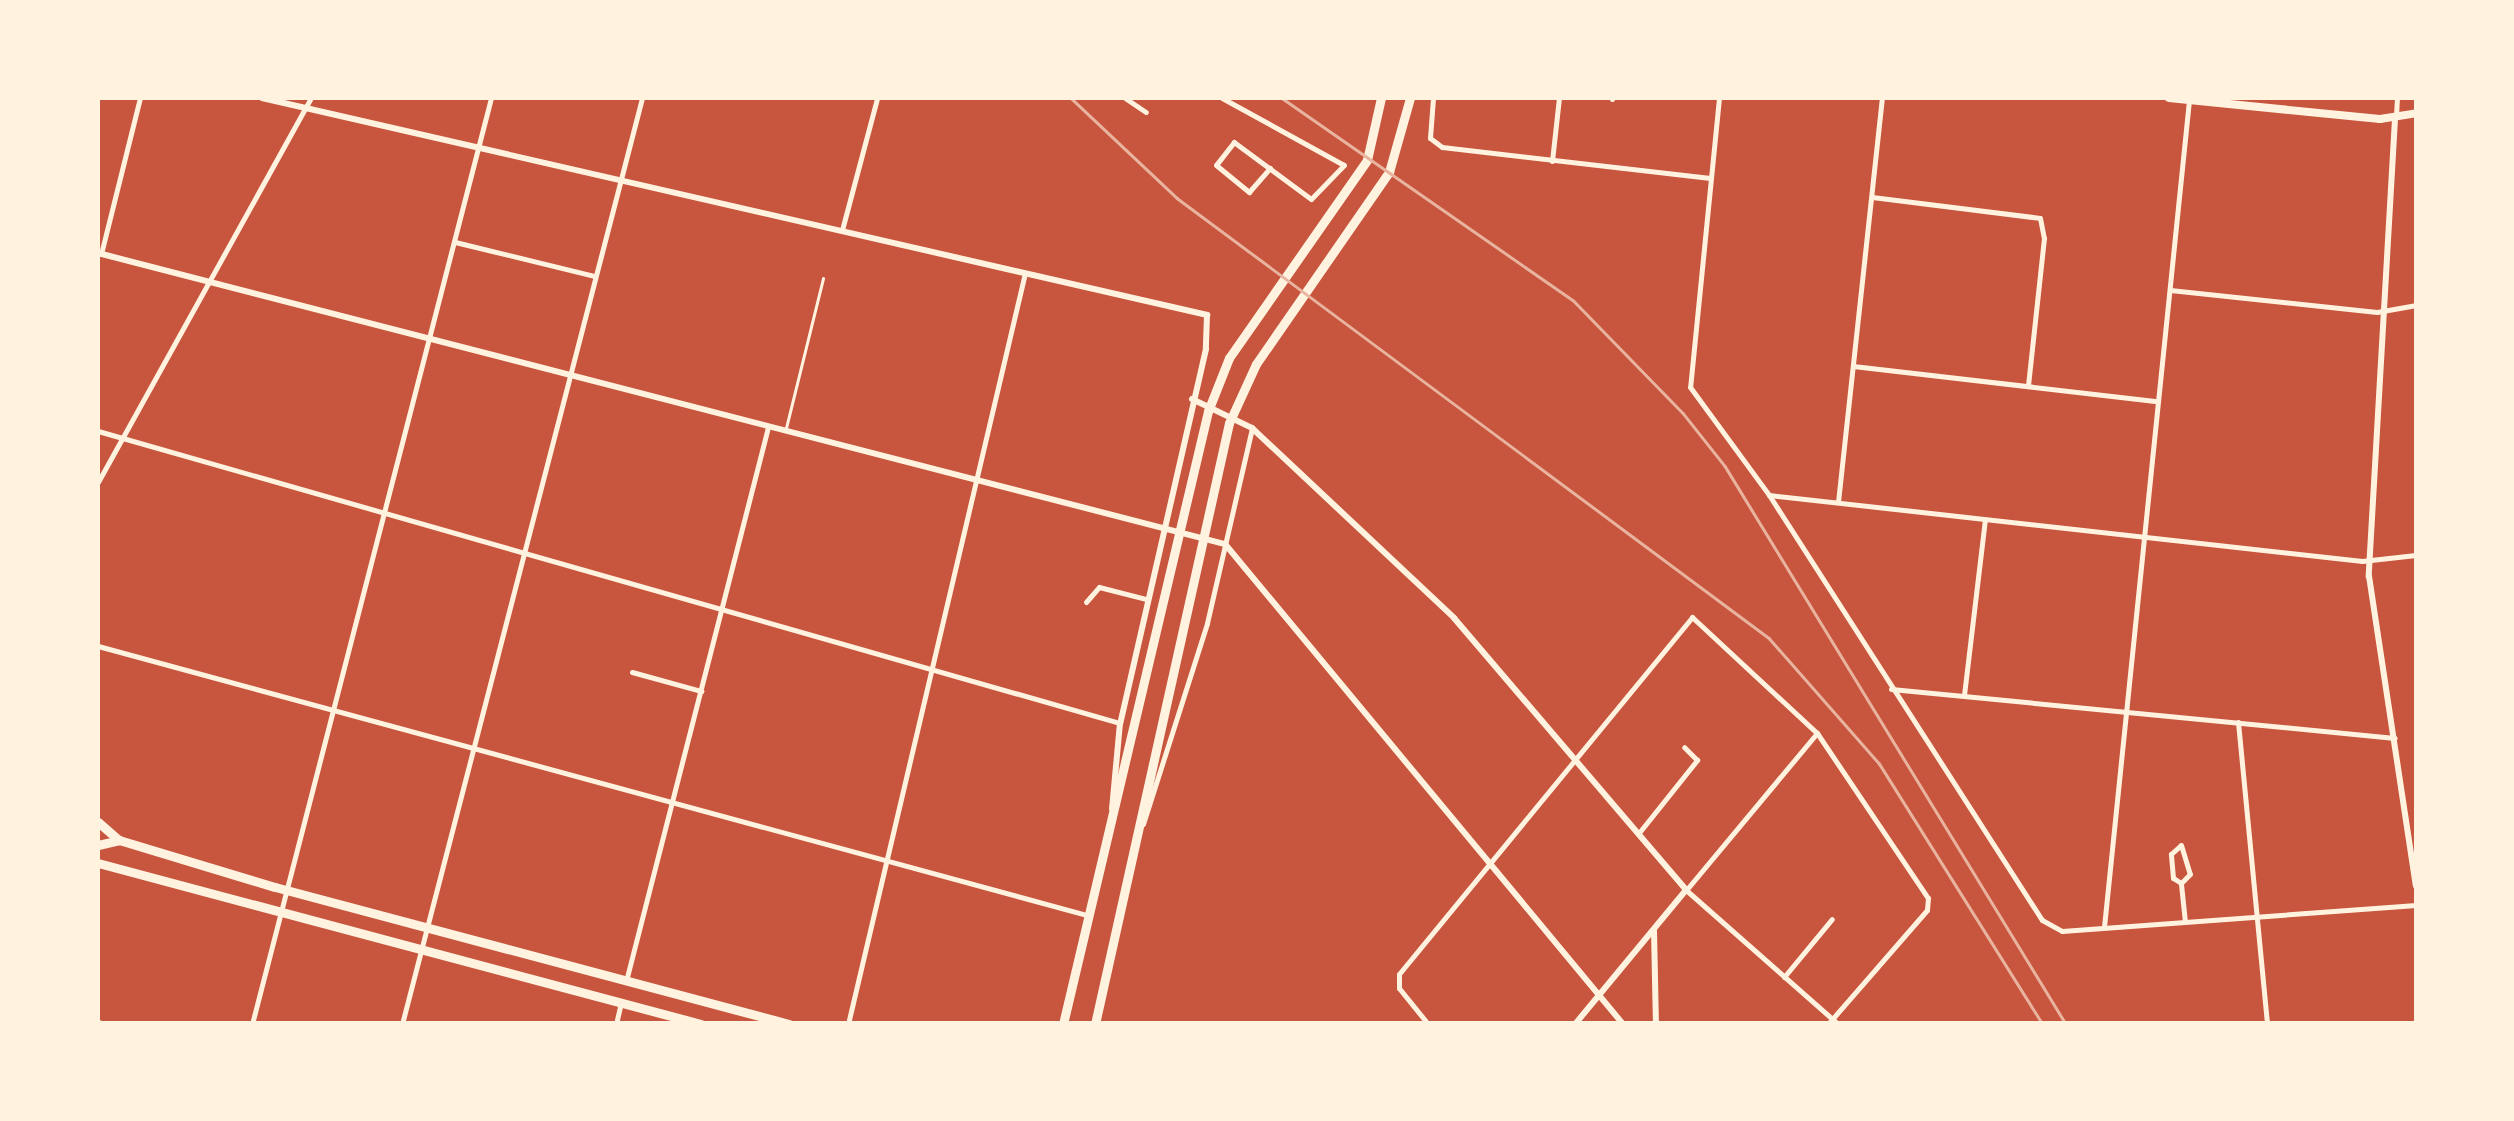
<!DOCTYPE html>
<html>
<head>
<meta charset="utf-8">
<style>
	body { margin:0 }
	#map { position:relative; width:2514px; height:1121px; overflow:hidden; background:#c8553d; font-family:Georgia,serif }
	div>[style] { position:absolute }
	.service>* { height:2.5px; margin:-1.25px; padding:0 1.25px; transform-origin:1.25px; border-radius:1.25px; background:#fff3e0 }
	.minor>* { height:5px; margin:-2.5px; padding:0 2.5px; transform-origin:2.5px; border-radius:2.5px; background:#fff3e0 }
	.tertiary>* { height:6px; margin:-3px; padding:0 3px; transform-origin:3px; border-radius:3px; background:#fff3e0 }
	.secondary>* { height:8px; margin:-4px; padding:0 4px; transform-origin:4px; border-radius:4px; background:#fff3e0 }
	.primary>* { height:9px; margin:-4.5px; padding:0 4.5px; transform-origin:4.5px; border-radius:4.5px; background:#fff3e0 }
	.rail>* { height:2.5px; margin:-1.25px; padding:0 1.25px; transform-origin:1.25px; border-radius:1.25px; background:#e9b49f }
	span { translate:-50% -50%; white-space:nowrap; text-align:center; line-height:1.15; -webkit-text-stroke:9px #fff3e0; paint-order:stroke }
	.frame { position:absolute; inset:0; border:100px solid #fff3e0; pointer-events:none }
</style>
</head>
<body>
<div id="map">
	<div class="service">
		<i style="left:786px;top:428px;width:154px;rotate:-76.1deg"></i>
	</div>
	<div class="minor">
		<i style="left:1125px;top:98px;width:25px;rotate:34deg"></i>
		<i style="left:1222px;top:98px;width:139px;rotate:28.8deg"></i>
		<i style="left:1344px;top:165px;width:47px;rotate:134.1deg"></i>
		<i style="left:1311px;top:199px;width:96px;rotate:-143.5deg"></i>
		<i style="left:1234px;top:142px;width:29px;rotate:128deg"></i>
		<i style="left:1216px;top:165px;width:43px;rotate:39.3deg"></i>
		<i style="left:1249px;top:192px;width:32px;rotate:-49deg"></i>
		<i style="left:1433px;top:98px;width:40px;rotate:94.3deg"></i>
		<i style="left:1430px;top:138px;width:15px;rotate:37deg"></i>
		<i style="left:1442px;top:147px;width:270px;rotate:6.6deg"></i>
		<i style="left:1612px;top:98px;width:1px;rotate:90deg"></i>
		<i style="left:1719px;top:98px;width:290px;rotate:95.7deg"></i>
		<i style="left:1690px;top:387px;width:134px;rotate:53.8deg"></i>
		<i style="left:1769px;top:495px;width:505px;rotate:57.29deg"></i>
		<i style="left:2042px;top:920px;width:23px;rotate:29deg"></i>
		<i style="left:2062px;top:931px;width:355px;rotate:-4.2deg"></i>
		<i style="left:2396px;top:116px;width:18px;rotate:-87deg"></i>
		<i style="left:1552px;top:161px;width:63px;rotate:-83.7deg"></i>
		<i style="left:1872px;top:197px;width:169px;rotate:7.1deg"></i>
		<i style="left:2040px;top:218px;width:20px;rotate:79deg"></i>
		<i style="left:2044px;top:238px;width:149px;rotate:96.2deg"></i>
		<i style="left:842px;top:230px;width:137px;rotate:-75.1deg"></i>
		<i style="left:455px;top:242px;width:144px;rotate:13.7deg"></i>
		<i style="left:101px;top:254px;width:161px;rotate:-76deg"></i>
		<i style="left:2170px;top:290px;width:208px;rotate:6.1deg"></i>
		<i style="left:2377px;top:312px;width:40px;rotate:-10deg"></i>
		<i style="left:1853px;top:366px;width:306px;rotate:6.6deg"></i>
		<i style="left:98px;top:431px;width:1063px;rotate:15.95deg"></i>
		<i style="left:98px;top:482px;width:439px;rotate:-61deg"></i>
		<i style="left:1769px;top:495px;width:597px;rotate:6.35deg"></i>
		<i style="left:2362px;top:561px;width:54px;rotate:-6.3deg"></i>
		<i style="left:1838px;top:502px;width:406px;rotate:-83.8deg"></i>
		<i style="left:1086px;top:602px;width:20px;rotate:-49deg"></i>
		<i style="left:1099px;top:587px;width:49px;rotate:14.3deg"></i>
		<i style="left:98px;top:646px;width:1025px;rotate:15.22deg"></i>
		<i style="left:632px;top:672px;width:72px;rotate:15.4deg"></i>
		<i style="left:1891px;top:689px;width:506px;rotate:5.55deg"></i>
		<i style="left:1964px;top:695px;width:176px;rotate:-83.2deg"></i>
		<i style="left:2238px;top:722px;width:303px;rotate:84.5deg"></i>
		<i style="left:1817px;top:733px;width:204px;rotate:129.8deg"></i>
		<i style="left:1686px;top:890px;width:203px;rotate:41.4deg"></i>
		<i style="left:1143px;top:824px;width:211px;rotate:-72.3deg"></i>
		<i style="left:1207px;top:623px;width:200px;rotate:-77deg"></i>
		<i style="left:1638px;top:834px;width:95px;rotate:-51.4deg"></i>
		<i style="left:1697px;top:760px;width:18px;rotate:-135deg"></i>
		<i style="left:2181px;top:845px;width:30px;rotate:73deg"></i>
		<i style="left:2190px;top:874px;width:13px;rotate:135deg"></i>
		<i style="left:2181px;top:883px;width:9px;rotate:-148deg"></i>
		<i style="left:2173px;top:878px;width:24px;rotate:-95deg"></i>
		<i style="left:2171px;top:854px;width:13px;rotate:-42deg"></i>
		<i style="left:2181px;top:884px;width:37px;rotate:84deg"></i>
		<i style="left:2104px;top:927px;width:831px;rotate:-84.13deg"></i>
		<i style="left:1784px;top:977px;width:75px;rotate:-50.4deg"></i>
		<i style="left:626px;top:981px;width:572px;rotate:-75.62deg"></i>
		<i style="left:98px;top:1022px;width:6px;rotate:18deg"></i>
		<i style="left:252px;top:1024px;width:956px;rotate:-75.53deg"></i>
		<i style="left:402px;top:1024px;width:957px;rotate:-75.47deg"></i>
		<i style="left:616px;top:1024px;width:22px;rotate:-77deg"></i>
		<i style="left:848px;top:1024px;width:772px;rotate:-76.74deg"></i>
		<i style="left:1428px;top:1024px;width:46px;rotate:-128.9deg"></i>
		<i style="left:1399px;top:988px;width:14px;rotate:-90deg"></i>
		<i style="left:1399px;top:974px;width:462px;rotate:-50.6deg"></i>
		<i style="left:1692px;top:617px;width:171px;rotate:42.9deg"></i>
		<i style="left:1817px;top:733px;width:199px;rotate:56.1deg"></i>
		<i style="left:1928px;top:898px;width:12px;rotate:95deg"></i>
		<i style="left:1927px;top:910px;width:151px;rotate:131deg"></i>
	</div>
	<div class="tertiary">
		<i style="left:262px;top:98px;width:970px;rotate:12.93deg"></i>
		<i style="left:1207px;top:315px;width:34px;rotate:92deg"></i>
		<i style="left:1206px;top:349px;width:384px;rotate:102.9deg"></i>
		<i style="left:1120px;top:723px;width:86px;rotate:95.3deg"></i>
		<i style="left:2395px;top:119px;width:458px;rotate:93.3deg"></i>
		<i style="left:2369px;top:576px;width:313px;rotate:81.4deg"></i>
		<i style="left:98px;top:253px;width:1164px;rotate:14.48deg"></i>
		<i style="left:1225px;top:544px;width:624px;rotate:50.34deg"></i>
		<i style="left:1192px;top:399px;width:67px;rotate:25.8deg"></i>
		<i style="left:1252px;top:428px;width:277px;rotate:43.2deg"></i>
		<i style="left:1454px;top:618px;width:358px;rotate:49.5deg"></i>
		<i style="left:1686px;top:890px;width:174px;rotate:129.6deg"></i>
		<i style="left:1654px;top:931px;width:93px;rotate:88.8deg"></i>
	</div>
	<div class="secondary">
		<i style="left:2169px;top:98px;width:212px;rotate:5.7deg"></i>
		<i style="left:2380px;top:119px;width:36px;rotate:-9deg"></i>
	</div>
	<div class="primary">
		<i style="left:98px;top:822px;width:28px;rotate:41deg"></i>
		<i style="left:119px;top:840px;width:163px;rotate:16.8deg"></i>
		<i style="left:275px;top:887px;width:532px;rotate:14.92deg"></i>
		<i style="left:98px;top:845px;width:22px;rotate:-13deg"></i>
		<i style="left:98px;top:863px;width:624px;rotate:14.95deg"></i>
		<i style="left:1063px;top:1024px;width:630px;rotate:-76.69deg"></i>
		<i style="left:1208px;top:411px;width:57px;rotate:-68.4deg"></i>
		<i style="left:1229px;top:358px;width:241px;rotate:-55.1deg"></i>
		<i style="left:1367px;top:160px;width:64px;rotate:-77.3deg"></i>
		<i style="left:1095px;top:1024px;width:616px;rotate:-77.43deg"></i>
		<i style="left:1229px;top:423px;width:65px;rotate:-65.4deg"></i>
		<i style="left:1256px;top:364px;width:234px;rotate:-55.3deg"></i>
		<i style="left:1389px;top:172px;width:77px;rotate:-74.2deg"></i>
	</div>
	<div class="rail">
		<i style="left:1071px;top:98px;width:146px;rotate:43.3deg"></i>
		<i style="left:1177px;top:198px;width:738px;rotate:36.62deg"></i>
		<i style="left:1769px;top:638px;width:167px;rotate:48.7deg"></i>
		<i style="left:1879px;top:763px;width:308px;rotate:57.9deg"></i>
		<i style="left:1282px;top:98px;width:354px;rotate:34.8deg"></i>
		<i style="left:1573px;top:300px;width:158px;rotate:45.8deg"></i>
		<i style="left:1683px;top:413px;width:68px;rotate:51.6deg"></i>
		<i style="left:1725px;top:466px;width:654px;rotate:58.57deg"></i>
	</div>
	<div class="frame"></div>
</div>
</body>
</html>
